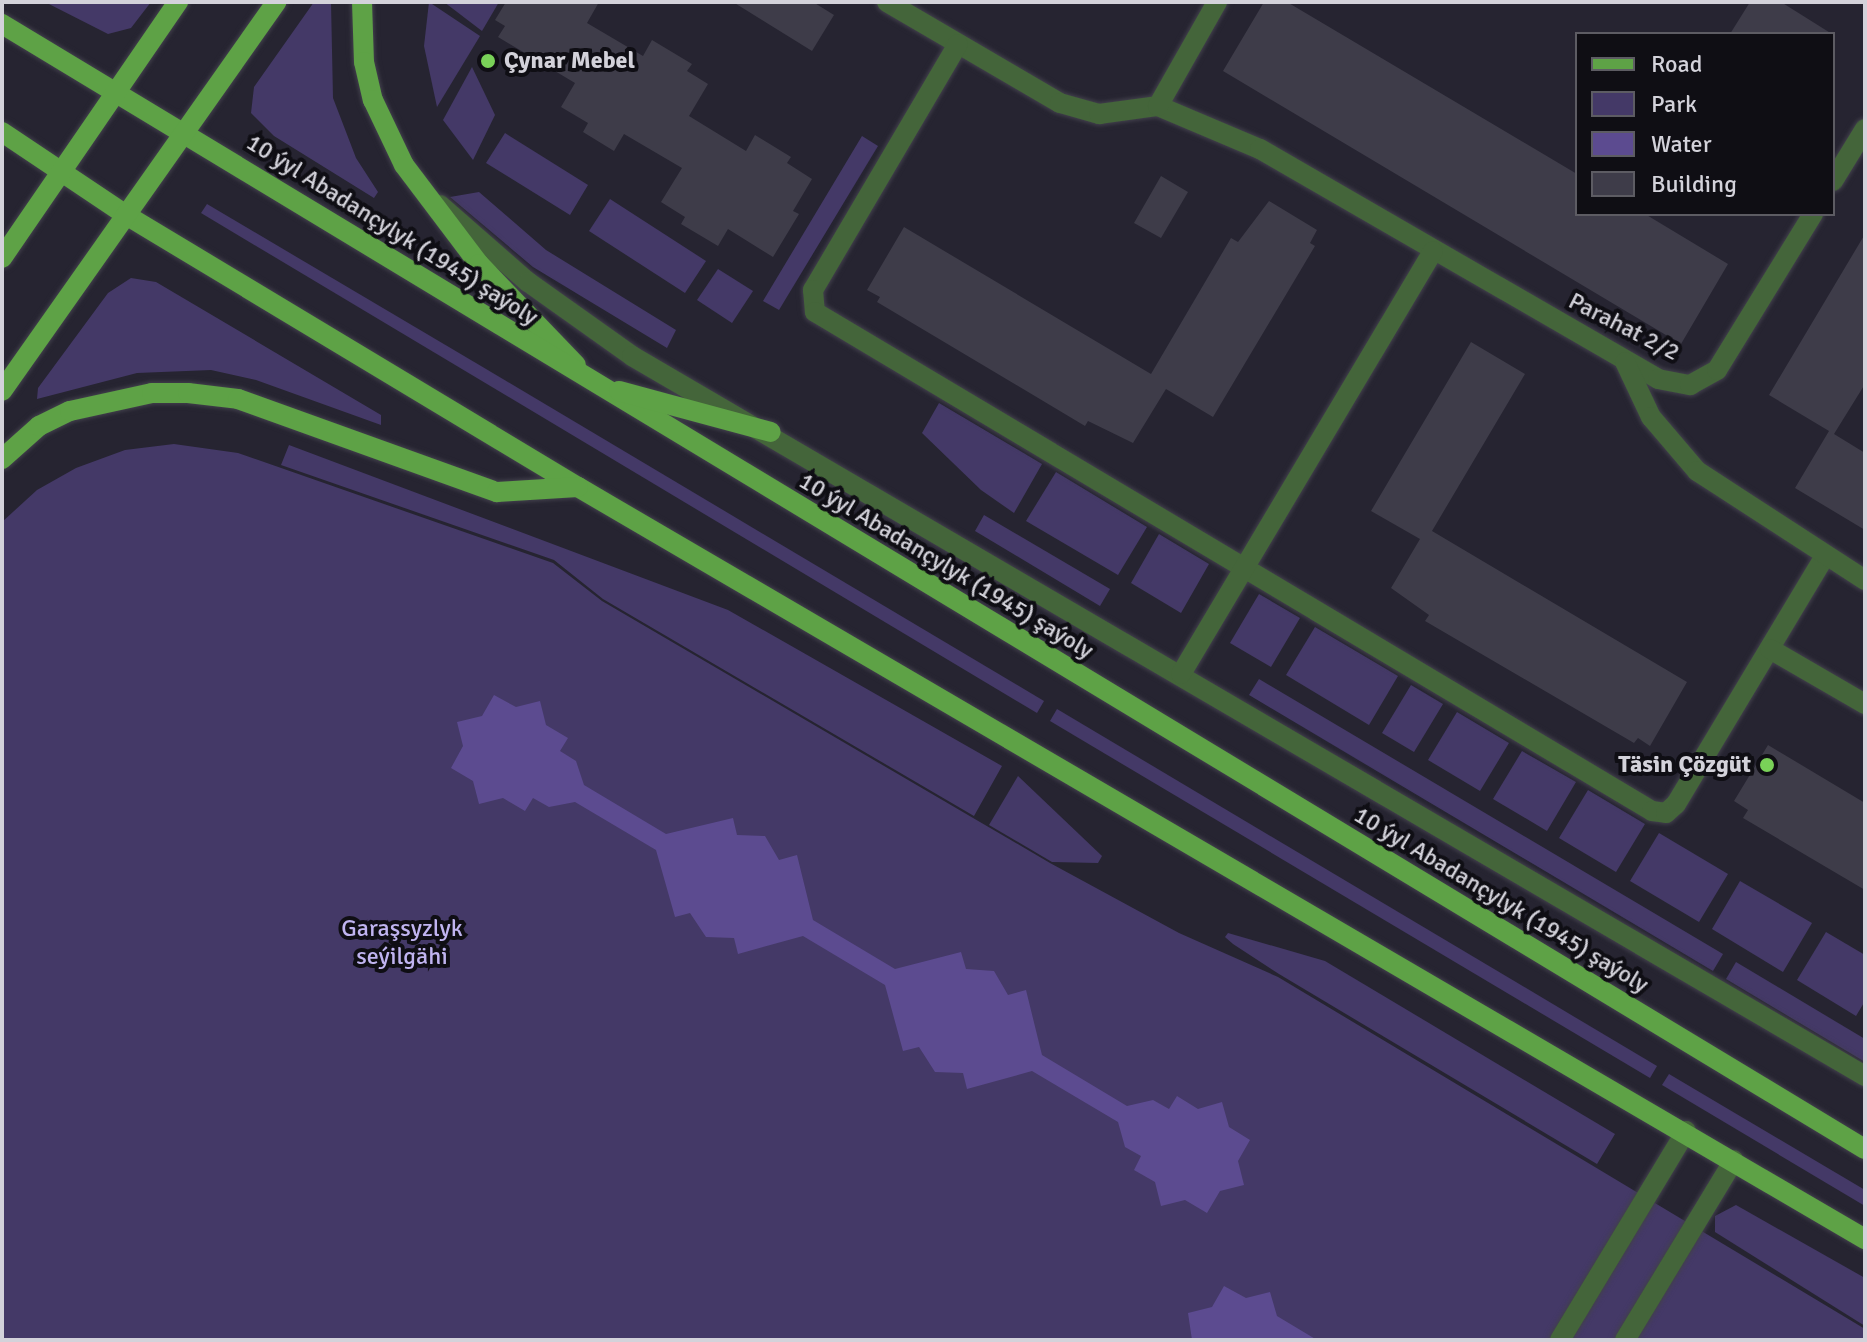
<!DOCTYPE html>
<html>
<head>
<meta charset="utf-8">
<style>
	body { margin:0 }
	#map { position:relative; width:1867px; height:1342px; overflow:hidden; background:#262431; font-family:Signika,sans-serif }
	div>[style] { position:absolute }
	.green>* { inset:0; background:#443967 }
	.water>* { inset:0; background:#5c4b90 }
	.building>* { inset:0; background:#3e3c49 }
	.roads { filter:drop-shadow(0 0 2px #42404c) drop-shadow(0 0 2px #42404c) }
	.minor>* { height:20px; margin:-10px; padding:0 10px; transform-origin:10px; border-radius:10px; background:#44653a }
	.primary>* { height:20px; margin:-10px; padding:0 10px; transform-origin:10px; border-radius:10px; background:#5ea246 }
	.dots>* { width:22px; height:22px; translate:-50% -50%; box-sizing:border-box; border:4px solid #0f0e14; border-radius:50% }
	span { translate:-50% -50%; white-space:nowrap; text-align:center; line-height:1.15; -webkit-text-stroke:8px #0f0e14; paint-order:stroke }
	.poi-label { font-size:24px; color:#d3d2da; font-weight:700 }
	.left { translate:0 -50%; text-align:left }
	.right { translate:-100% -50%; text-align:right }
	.street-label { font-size:24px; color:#d3d2da }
	.park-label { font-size:24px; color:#c0b4f0 }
	.frame { position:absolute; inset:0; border:4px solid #d3d2da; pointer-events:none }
	.legend { position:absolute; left:1575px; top:32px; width:260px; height:184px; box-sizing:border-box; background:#0f0e14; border:2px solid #5d5c63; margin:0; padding:10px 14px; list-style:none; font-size:24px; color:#d3d2da }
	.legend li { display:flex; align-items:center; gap:16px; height:40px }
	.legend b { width:40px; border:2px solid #5d5c63 }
</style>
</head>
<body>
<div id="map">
	<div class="green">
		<i style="clip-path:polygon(45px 2px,151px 2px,131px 28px,108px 34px)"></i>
		<i style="clip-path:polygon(314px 2px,331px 2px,333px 98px,356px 158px,378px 192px,374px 198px,274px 136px,251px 113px,254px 87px)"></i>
		<i style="clip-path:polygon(429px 2px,480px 36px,437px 107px,424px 46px)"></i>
		<i style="clip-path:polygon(444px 2px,499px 2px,482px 31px)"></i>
		<i style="clip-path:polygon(472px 67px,495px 115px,473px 160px,443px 120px)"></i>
		<i style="clip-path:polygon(505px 133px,588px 185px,570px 215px,486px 163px)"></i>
		<i style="clip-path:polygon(862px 136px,878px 146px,779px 310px,763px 301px)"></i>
		<i style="clip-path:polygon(479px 192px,546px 250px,676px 330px,667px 348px,533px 267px,450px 197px)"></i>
		<i style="clip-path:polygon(610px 199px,706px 261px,685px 293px,589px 231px)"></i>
		<i style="clip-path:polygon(207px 204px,481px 366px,1044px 701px,1037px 713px,201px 213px)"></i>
		<i style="clip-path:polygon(718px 269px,753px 291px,732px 323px,697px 300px)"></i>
		<i style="clip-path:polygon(131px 278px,156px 282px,381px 415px,381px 425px,256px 380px,211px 370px,137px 373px,37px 399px,38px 388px,108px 293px)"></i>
		<i style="clip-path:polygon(939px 403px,1042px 464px,1014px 513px,981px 490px,922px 433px)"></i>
		<i style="clip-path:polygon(174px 444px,238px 453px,553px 563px,602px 601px,1050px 863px,1179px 933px,1278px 977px,1865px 1329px,1865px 1340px,2px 1340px,2px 522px,37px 490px,76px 468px,125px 450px)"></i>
		<i style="clip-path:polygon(289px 445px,728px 610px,1002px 766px,974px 816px,603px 599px,554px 560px,281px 465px)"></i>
		<i style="clip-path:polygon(1056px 472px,1147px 527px,1118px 575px,1026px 521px)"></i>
		<i style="clip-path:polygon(984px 515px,1110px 589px,1100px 606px,975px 531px)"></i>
		<i style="clip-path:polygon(1159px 534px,1209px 564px,1181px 613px,1131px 583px)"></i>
		<i style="clip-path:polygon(1259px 594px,1300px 618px,1271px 667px,1230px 643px)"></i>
		<i style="clip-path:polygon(1315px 627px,1398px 676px,1369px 725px,1286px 675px)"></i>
		<i style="clip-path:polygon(1259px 679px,1723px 954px,1713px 971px,1249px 695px)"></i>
		<i style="clip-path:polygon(1411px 685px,1443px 704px,1414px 752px,1382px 733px)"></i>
		<i style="clip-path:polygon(1057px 709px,1657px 1066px,1650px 1078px,1050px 721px)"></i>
		<i style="clip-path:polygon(1457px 712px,1509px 743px,1480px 791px,1428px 760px)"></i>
		<i style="clip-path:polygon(1522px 751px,1576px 782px,1547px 831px,1493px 799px)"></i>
		<i style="clip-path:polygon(1018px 776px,1102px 856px,1098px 863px,1052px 862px,989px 825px)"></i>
		<i style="clip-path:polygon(1588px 790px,1645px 824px,1616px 872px,1559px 838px)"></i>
		<i style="clip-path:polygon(1659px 833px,1728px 874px,1699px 922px,1630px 881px)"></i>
		<i style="clip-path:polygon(1740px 881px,1812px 923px,1783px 972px,1712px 929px)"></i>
		<i style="clip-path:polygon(1826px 932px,1865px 955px,1865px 1001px,1856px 1016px,1797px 980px)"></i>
		<i style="clip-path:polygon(1228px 933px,1325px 961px,1615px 1134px,1597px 1164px,1279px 974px,1233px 944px,1225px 937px)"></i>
		<i style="clip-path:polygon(1736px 962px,1865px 1039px,1865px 1062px,1726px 979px)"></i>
		<i style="clip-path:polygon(1669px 1074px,1865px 1190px,1865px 1206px,1662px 1085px)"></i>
		<i style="clip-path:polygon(1736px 1205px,1865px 1278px,1865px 1326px,1715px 1232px,1715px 1216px)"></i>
	</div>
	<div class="water">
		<i style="clip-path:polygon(494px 695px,516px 707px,540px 701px,546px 725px,568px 738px,560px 751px,576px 761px,584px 785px,666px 834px,733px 818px,737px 835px,765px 836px,779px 860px,797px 855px,813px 920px,895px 969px,961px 952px,966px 969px,994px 971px,1008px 995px,1026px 990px,1042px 1055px,1127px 1106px,1153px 1100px,1169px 1109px,1177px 1096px,1198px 1109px,1222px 1102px,1229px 1127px,1250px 1140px,1238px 1161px,1244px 1185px,1220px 1191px,1207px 1213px,1185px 1200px,1161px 1206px,1155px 1182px,1134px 1170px,1141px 1156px,1125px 1147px,1118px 1122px,1032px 1071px,967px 1089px,963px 1073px,935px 1072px,919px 1047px,903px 1051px,885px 985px,803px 936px,738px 954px,734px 938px,706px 937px,690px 913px,675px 917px,656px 850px,575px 802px,549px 807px,533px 798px,525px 811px,503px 798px,479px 804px,473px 781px,451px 768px,463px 746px,457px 722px,482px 716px)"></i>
		<i style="clip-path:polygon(1224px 1286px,1246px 1298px,1270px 1292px,1277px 1316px,1317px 1340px,1192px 1340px,1188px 1313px,1212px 1307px)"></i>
	</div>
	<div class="building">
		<i style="clip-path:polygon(506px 2px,599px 2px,587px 23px,643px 56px,652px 40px,692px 64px,687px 71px,708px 84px,689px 116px,746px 151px,755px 135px,791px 157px,787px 163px,812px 179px,793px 211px,799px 214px,773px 257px,728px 229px,718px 246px,681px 224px,685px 217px,661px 202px,682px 168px,624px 134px,614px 151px,583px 132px,588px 123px,561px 107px,575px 83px,498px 37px,505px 26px,495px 20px)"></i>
		<i style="clip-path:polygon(733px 2px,813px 2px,834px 15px,812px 51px)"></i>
		<i style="clip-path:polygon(1264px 2px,1287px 2px,1577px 174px,1577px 214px,1645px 214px,1728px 264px,1681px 344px,1223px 71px)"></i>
		<i style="clip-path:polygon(1750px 2px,1781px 2px,1832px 34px,1730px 34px)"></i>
		<i style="clip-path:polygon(1161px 176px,1188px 192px,1161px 238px,1134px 223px)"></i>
		<i style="clip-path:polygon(1269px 201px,1317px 230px,1310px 243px,1315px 246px,1213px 417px,1166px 389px,1133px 443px,1088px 421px,1085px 426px,877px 302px,880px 297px,867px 290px,904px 227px,1151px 374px,1231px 238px,1238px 242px)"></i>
		<i style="clip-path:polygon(1865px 234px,1865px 384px,1834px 434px,1865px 453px,1865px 530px,1795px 488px,1829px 431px,1769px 395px)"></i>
		<i style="clip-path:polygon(1471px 342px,1525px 374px,1432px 531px,1687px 682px,1650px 746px,1638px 738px,1634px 743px,1425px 621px,1429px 615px,1391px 588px,1420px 539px,1371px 511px)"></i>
		<i style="clip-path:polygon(1768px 745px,1865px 803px,1865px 890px,1743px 818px,1748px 810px,1734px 801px)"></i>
	</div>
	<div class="roads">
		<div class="minor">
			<i style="left:887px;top:2px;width:200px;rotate:30.3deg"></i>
			<i style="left:1060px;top:103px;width:41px;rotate:15.8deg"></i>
			<i style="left:1099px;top:114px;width:60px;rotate:-7.7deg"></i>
			<i style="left:1158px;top:106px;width:111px;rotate:22.9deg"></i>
			<i style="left:1260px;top:149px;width:460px;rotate:30deg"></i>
			<i style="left:1658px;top:379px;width:33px;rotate:11deg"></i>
			<i style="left:1690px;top:385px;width:31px;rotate:-29deg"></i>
			<i style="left:1717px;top:370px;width:183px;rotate:-58.4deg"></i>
			<i style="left:958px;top:44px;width:286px;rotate:120.5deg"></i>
			<i style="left:813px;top:290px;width:22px;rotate:85deg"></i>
			<i style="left:815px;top:312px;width:974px;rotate:30.8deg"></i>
			<i style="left:1652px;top:811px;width:14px;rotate:8deg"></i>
			<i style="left:1666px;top:813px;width:13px;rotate:-42deg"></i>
			<i style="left:1676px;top:804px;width:289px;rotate:-59deg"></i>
			<i style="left:1158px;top:106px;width:120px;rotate:-60.4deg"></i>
			<i style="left:1833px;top:181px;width:61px;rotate:-58.4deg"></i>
			<i style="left:440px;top:205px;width:117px;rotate:41.2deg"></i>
			<i style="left:528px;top:282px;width:128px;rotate:35.4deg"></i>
			<i style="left:632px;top:356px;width:1428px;rotate:30.28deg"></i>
			<i style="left:1625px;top:362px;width:61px;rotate:64.7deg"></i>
			<i style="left:1651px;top:417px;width:71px;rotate:49.6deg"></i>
			<i style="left:1697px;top:471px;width:200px;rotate:33deg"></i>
			<i style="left:1770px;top:649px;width:110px;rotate:30.1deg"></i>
			<i style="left:1181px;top:674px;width:492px;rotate:-59.2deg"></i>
			<i style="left:1560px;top:1340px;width:244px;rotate:-58.9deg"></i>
			<i style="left:1625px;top:1340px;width:210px;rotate:-58.8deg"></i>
		</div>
		<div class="primary">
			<i style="left:362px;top:2px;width:60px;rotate:88.1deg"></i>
			<i style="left:364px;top:62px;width:39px;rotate:77deg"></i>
			<i style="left:373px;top:100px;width:72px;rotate:64.5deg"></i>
			<i style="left:404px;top:165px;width:124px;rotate:52.9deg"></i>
			<i style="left:479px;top:264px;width:140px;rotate:46.2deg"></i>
			<i style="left:2px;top:24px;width:2176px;rotate:31.13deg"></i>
			<i style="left:2px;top:132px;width:149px;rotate:33.8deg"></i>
			<i style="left:126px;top:215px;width:528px;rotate:31.04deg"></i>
			<i style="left:578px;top:487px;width:1491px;rotate:30.3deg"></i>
			<i style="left:2px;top:258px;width:311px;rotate:-55.5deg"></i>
			<i style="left:2px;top:391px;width:476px;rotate:-54.8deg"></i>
			<i style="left:619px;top:391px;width:157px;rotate:15.1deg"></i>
			<i style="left:2px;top:459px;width:50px;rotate:-41.7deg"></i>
			<i style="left:39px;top:426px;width:34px;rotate:-26deg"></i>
			<i style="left:70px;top:411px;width:84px;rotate:-12.4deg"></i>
			<i style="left:152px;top:393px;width:36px"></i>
			<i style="left:188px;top:393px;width:50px;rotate:6.8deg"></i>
			<i style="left:238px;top:399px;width:275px;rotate:19.8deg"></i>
			<i style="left:497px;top:492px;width:81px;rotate:-3.5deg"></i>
		</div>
	</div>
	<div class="dots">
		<i style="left:488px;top:61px;background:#79d158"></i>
		<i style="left:1767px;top:765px;background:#79d158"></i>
	</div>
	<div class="poi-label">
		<span class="left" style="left:504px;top:61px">Çynar Mebel</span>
		<span class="right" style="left:1751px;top:765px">Täsin Çözgüt</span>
	</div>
	<div class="street-label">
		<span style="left:392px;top:230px;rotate:32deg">10 ýyl Abadançylyk (1945) şaýoly</span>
		<span style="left:1624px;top:327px;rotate:27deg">Parahat 2/2</span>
		<span style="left:946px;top:566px;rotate:31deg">10 ýyl Abadançylyk (1945) şaýoly</span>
		<span style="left:1501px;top:900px;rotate:31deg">10 ýyl Abadançylyk (1945) şaýoly</span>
	</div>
	<div class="park-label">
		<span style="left:402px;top:943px">Garaşsyzlyk<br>seýilgähi</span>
	</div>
	<div class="frame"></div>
	<ul class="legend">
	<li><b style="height:10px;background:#5ea246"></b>Road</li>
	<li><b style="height:22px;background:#443967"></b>Park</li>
	<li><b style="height:22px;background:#5c4b90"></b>Water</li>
	<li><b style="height:22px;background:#3e3c49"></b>Building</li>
	</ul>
</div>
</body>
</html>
